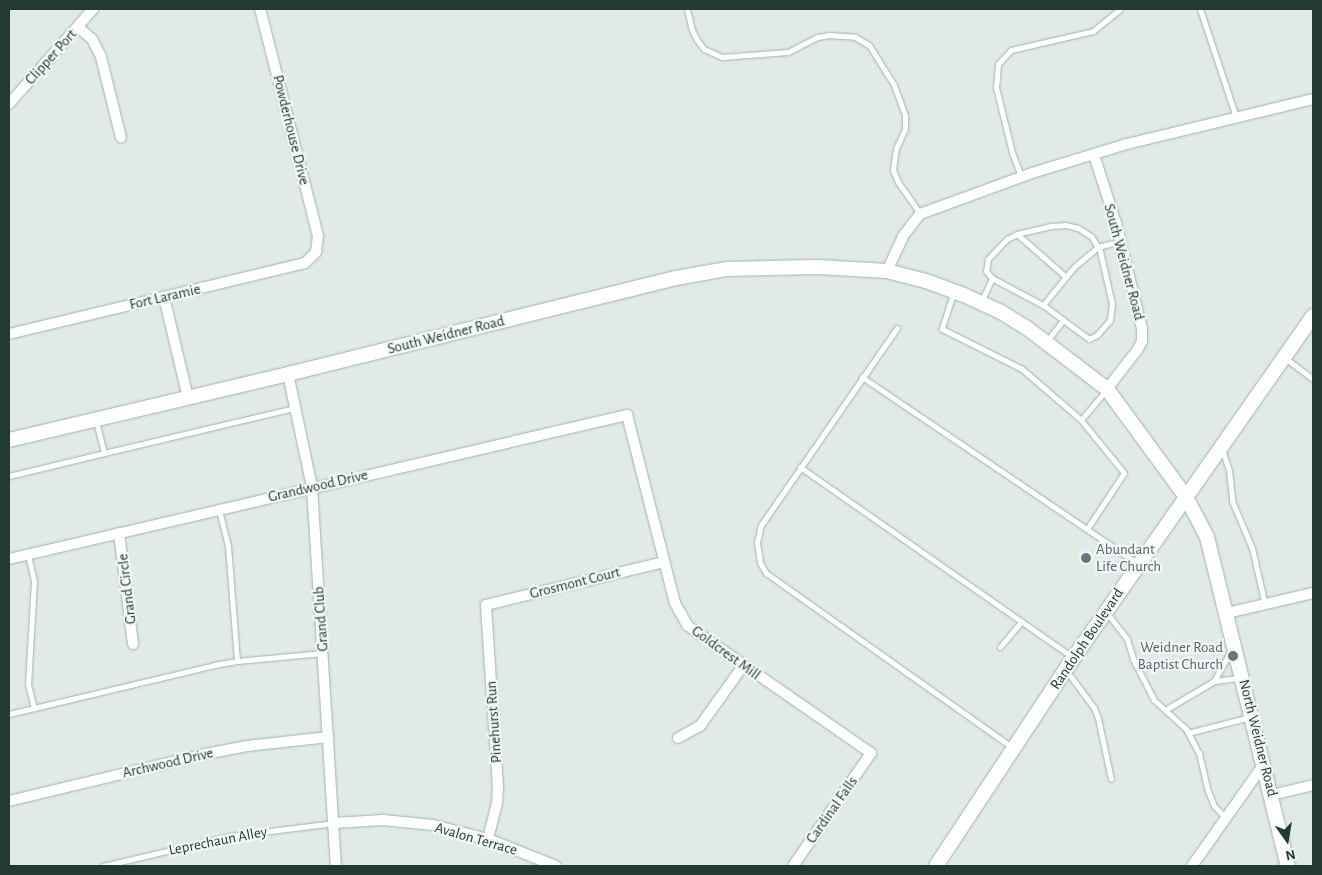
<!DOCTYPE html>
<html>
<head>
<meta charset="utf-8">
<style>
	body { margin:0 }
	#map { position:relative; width:1322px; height:875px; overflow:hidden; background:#e1eae7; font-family:"Alegreya Sans",sans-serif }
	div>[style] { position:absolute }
	.roads { filter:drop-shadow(0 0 1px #a4b2ae) drop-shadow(0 0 1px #a4b2ae) }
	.service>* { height:5px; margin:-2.5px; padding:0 2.5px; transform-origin:2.5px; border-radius:2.5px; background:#fff }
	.minor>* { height:10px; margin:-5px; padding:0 5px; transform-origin:5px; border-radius:5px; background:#fff }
	.secondary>* { height:14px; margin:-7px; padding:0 7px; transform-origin:7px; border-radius:7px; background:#fff }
	.dots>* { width:14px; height:14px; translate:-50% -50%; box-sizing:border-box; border:2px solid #f1f7f4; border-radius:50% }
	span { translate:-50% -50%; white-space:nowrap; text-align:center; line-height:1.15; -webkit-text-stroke:4.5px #f1f7f4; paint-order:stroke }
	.street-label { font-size:15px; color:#233a34 }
	.worship-label { font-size:15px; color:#5b616d }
	.left { translate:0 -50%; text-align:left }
	.right { translate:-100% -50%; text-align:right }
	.frame { position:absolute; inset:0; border:10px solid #233a34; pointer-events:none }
	.north { position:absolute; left:1262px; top:815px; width:50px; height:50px; -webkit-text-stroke:4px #f1f7f4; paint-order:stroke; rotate:167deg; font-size:14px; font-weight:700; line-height:20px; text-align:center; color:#233a34 }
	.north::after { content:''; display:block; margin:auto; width:18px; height:22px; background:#233a34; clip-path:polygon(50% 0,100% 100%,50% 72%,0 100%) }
</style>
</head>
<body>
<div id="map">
	<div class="roads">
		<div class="service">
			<i style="left:687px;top:9px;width:22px;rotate:77deg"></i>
			<i style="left:692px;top:30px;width:11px;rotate:63deg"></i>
			<i style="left:697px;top:40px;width:11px;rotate:52deg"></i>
			<i style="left:704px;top:49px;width:20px;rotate:24deg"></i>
			<i style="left:722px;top:57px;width:66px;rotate:-4.3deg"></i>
			<i style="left:788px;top:52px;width:34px;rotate:-27deg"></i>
			<i style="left:818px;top:37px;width:11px;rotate:-10deg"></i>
			<i style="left:829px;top:35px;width:26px;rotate:4deg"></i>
			<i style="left:855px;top:37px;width:16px;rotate:30deg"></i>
			<i style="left:869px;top:45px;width:47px;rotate:58deg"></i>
			<i style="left:894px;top:85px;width:33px;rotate:70deg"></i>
			<i style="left:905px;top:116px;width:13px;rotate:90deg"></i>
			<i style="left:905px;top:129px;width:21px;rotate:115deg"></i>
			<i style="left:896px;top:148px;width:22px;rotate:98deg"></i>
			<i style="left:893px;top:170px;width:13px;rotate:67deg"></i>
			<i style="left:898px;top:182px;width:39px;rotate:55deg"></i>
			<i style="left:1200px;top:9px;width:114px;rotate:71.6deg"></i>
			<i style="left:1021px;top:176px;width:26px;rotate:-111deg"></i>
			<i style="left:1012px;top:152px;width:66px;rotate:-104deg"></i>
			<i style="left:996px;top:88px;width:24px;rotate:-85deg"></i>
			<i style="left:998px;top:64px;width:19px;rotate:-47deg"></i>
			<i style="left:1011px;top:50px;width:84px;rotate:-13deg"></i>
			<i style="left:1093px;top:31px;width:35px;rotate:-39deg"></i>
			<i style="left:1017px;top:234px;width:65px;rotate:41.3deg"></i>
			<i style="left:954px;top:291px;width:40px;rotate:108deg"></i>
			<i style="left:942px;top:329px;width:89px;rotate:26.6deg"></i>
			<i style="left:1022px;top:369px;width:78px;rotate:40.8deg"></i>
			<i style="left:1081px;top:420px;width:68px;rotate:50.9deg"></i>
			<i style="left:1124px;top:473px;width:67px;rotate:123.5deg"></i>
			<i style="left:981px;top:302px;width:26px;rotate:-65deg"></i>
			<i style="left:1043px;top:305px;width:49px;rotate:-50.8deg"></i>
			<i style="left:1074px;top:267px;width:31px;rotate:-40deg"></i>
			<i style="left:1098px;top:247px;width:23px;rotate:-15deg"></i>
			<i style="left:897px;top:328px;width:239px;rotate:124.6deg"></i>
			<i style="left:761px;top:525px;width:18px;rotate:103deg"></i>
			<i style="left:757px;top:543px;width:20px;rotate:81deg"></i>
			<i style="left:760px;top:563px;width:12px;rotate:59deg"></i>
			<i style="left:766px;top:573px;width:303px;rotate:35.3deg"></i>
			<i style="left:1046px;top:342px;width:28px;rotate:-52deg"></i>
			<i style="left:1063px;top:320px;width:32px;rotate:36deg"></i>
			<i style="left:1089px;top:339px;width:9px;rotate:-27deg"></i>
			<i style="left:1097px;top:335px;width:20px;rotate:-49deg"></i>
			<i style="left:1110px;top:320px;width:16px;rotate:-83deg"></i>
			<i style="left:1112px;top:304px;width:54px;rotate:-102.8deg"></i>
			<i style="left:1100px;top:251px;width:16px;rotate:-120deg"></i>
			<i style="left:1092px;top:237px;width:17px;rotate:-147deg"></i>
			<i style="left:1078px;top:228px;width:12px;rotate:-166deg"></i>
			<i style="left:1066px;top:225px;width:15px;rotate:176deg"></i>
			<i style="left:1051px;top:226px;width:35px;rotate:167deg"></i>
			<i style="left:1017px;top:234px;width:11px;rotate:153deg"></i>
			<i style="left:1007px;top:239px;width:28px;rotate:134deg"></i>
			<i style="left:988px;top:259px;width:12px;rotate:99deg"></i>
			<i style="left:986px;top:271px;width:9px;rotate:49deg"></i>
			<i style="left:992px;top:278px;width:61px;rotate:28.2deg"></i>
			<i style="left:1046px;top:307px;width:21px;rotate:37deg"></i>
			<i style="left:1285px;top:358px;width:35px;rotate:37deg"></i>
			<i style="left:862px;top:377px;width:333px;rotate:34.1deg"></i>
			<i style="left:1081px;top:420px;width:40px;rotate:-50deg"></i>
			<i style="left:1222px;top:449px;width:22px;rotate:72deg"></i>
			<i style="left:1229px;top:470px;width:31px;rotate:84deg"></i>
			<i style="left:1232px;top:501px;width:51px;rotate:66.9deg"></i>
			<i style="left:1252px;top:548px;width:58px;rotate:77.2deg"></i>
			<i style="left:104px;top:453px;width:196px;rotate:-13.3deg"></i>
			<i style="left:800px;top:467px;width:332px;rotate:34.9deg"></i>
			<i style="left:9px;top:476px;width:98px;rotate:-13.6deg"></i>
			<i style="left:104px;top:453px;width:34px;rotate:-104deg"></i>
			<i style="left:219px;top:510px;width:37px;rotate:76deg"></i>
			<i style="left:228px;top:546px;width:115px;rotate:85.5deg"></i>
			<i style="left:28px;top:555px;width:27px;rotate:77deg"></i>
			<i style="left:34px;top:581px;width:103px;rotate:93.3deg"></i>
			<i style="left:28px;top:684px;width:25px;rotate:76deg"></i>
			<i style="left:1106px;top:612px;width:34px;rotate:52deg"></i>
			<i style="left:1127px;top:639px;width:21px;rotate:73deg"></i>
			<i style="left:1133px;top:659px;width:46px;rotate:62.9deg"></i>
			<i style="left:1154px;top:700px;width:43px;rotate:42.2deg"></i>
			<i style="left:1186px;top:729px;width:27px;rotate:62deg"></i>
			<i style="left:1199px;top:753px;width:39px;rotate:77deg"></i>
			<i style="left:1208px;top:791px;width:16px;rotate:68deg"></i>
			<i style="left:1214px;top:806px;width:17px;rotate:45deg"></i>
			<i style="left:1000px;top:647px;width:33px;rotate:-50deg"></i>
			<i style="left:1066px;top:670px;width:47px;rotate:53.6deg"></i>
			<i style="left:1094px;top:708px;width:11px;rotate:68deg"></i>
			<i style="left:1098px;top:718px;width:62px;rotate:78deg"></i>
			<i style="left:1214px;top:681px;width:26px;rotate:-7deg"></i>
			<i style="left:1165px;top:710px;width:57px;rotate:-30.6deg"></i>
			<i style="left:1214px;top:681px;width:37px;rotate:-61deg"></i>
			<i style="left:9px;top:714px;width:211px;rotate:-13.4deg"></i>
			<i style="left:214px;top:665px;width:23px;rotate:-10deg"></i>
			<i style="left:237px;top:661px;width:86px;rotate:-5.3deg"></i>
			<i style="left:1188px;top:733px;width:64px;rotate:-14.5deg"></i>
			<i style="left:103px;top:866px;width:130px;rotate:-13.3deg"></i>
			<i style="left:230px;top:836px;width:105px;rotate:-7.1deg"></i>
		</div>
		<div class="minor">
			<i style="left:78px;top:27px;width:18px;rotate:41deg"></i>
			<i style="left:92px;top:39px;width:20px;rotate:63deg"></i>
			<i style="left:101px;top:57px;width:83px;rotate:76.1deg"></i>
			<i style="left:9px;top:104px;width:127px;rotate:-48.5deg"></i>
			<i style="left:1094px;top:155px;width:71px;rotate:72.1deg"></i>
			<i style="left:1116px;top:223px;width:109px;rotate:76.2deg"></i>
			<i style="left:1142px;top:329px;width:12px;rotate:90deg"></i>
			<i style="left:1142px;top:341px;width:9px;rotate:117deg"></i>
			<i style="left:1138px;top:349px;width:51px;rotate:127.8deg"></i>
			<i style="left:887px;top:271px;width:38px;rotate:-65deg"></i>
			<i style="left:903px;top:236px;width:28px;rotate:-52deg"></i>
			<i style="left:920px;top:214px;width:119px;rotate:-20.1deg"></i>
			<i style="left:1032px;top:173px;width:99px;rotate:-17deg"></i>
			<i style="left:1127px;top:144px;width:191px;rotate:-13.6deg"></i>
			<i style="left:164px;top:297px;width:104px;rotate:76.6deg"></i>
			<i style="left:9px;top:334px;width:304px;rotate:-13.5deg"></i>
			<i style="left:305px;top:263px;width:16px;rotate:-45deg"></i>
			<i style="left:316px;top:252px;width:16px;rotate:-83deg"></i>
			<i style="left:318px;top:236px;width:234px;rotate:-104.3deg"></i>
			<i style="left:288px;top:374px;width:116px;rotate:78deg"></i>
			<i style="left:312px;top:487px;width:380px;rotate:86.4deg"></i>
			<i style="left:119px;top:533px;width:112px;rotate:82.8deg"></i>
			<i style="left:9px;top:559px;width:635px;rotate:-13.12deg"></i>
			<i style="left:627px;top:415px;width:194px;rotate:75.7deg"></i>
			<i style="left:675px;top:603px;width:26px;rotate:61deg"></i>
			<i style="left:688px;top:626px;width:223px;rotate:34.8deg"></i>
			<i style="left:871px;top:753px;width:137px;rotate:124.6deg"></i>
			<i style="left:1227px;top:613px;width:88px;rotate:-13.1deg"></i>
			<i style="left:678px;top:738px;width:25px;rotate:-29deg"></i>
			<i style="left:700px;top:726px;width:74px;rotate:-54.4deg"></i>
			<i style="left:1272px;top:795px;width:42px;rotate:-13.7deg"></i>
			<i style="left:9px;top:801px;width:196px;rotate:-13.5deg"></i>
			<i style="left:200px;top:755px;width:48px;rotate:-10.8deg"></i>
			<i style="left:247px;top:746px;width:82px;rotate:-6.3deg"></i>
			<i style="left:334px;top:823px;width:49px;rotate:-3.5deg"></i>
			<i style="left:383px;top:820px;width:50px;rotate:5.7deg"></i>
			<i style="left:433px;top:825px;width:57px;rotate:14.3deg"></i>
			<i style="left:488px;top:839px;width:73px;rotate:21.7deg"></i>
			<i style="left:488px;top:839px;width:36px;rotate:-76deg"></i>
			<i style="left:497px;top:804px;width:17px;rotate:-87deg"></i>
			<i style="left:498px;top:787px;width:182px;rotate:-93.8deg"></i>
			<i style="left:486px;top:605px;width:183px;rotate:-13.6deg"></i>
			<i style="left:1192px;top:866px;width:125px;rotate:-54.8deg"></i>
		</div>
		<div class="secondary">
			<i style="left:9px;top:440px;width:287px;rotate:-13.3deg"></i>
			<i style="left:288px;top:374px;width:400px;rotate:-13.9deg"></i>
			<i style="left:676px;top:278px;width:52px;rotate:-10deg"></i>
			<i style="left:727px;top:269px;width:91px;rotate:-1.3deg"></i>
			<i style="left:818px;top:267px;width:69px;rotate:3.3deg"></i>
			<i style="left:887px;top:271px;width:40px;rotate:14.4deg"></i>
			<i style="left:926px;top:281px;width:40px;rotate:20.2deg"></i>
			<i style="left:964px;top:295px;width:41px;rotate:24.7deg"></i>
			<i style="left:1001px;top:312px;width:31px;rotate:32deg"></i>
			<i style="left:1027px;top:328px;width:101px;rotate:37.3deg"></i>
			<i style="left:1107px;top:389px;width:134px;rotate:53.8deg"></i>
			<i style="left:1186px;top:497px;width:45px;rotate:62.3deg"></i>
			<i style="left:1207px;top:537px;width:339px;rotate:76.2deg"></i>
			<i style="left:936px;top:866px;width:243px;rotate:-56.6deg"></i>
			<i style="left:1070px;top:663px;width:424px;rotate:-55deg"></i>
		</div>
	</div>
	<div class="dots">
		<i style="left:1086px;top:558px;background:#6b7280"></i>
		<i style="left:1233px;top:656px;background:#6b7280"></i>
	</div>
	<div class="street-label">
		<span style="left:51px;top:57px;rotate:-48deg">Clipper Port</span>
		<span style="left:291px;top:130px;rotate:76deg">Powderhouse Drive</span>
		<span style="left:1124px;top:262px;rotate:75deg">South Weidner Road</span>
		<span style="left:165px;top:297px;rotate:-13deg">Fort Laramie</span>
		<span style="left:446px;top:335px;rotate:-14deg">South Weidner Road</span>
		<span style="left:318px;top:486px;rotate:-13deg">Grandwood Drive</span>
		<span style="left:575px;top:583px;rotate:-14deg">Grosmont Court</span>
		<span style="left:127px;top:589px;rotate:-97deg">Grand Circle</span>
		<span style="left:321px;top:619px;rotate:-94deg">Grand Club</span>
		<span style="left:1087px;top:639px;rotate:-56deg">Randolph Boulevard</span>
		<span style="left:726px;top:653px;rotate:36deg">Goldcrest Mill</span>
		<span style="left:494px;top:722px;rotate:-94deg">Pinehurst Run</span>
		<span style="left:1258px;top:738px;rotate:76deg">North Weidner Road</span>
		<span style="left:168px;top:763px;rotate:-13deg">Archwood Drive</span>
		<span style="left:832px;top:810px;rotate:-55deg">Cardinal Falls</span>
		<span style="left:476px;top:839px;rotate:16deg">Avalon Terrace</span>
		<span style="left:218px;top:841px;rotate:-11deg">Leprechaun Alley</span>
	</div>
	<div class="worship-label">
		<span class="left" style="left:1096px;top:558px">Abundant<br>Life Church</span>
		<span class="right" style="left:1223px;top:656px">Weidner Road<br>Baptist Church</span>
	</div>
	<div class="frame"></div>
	<div class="north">N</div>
</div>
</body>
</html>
